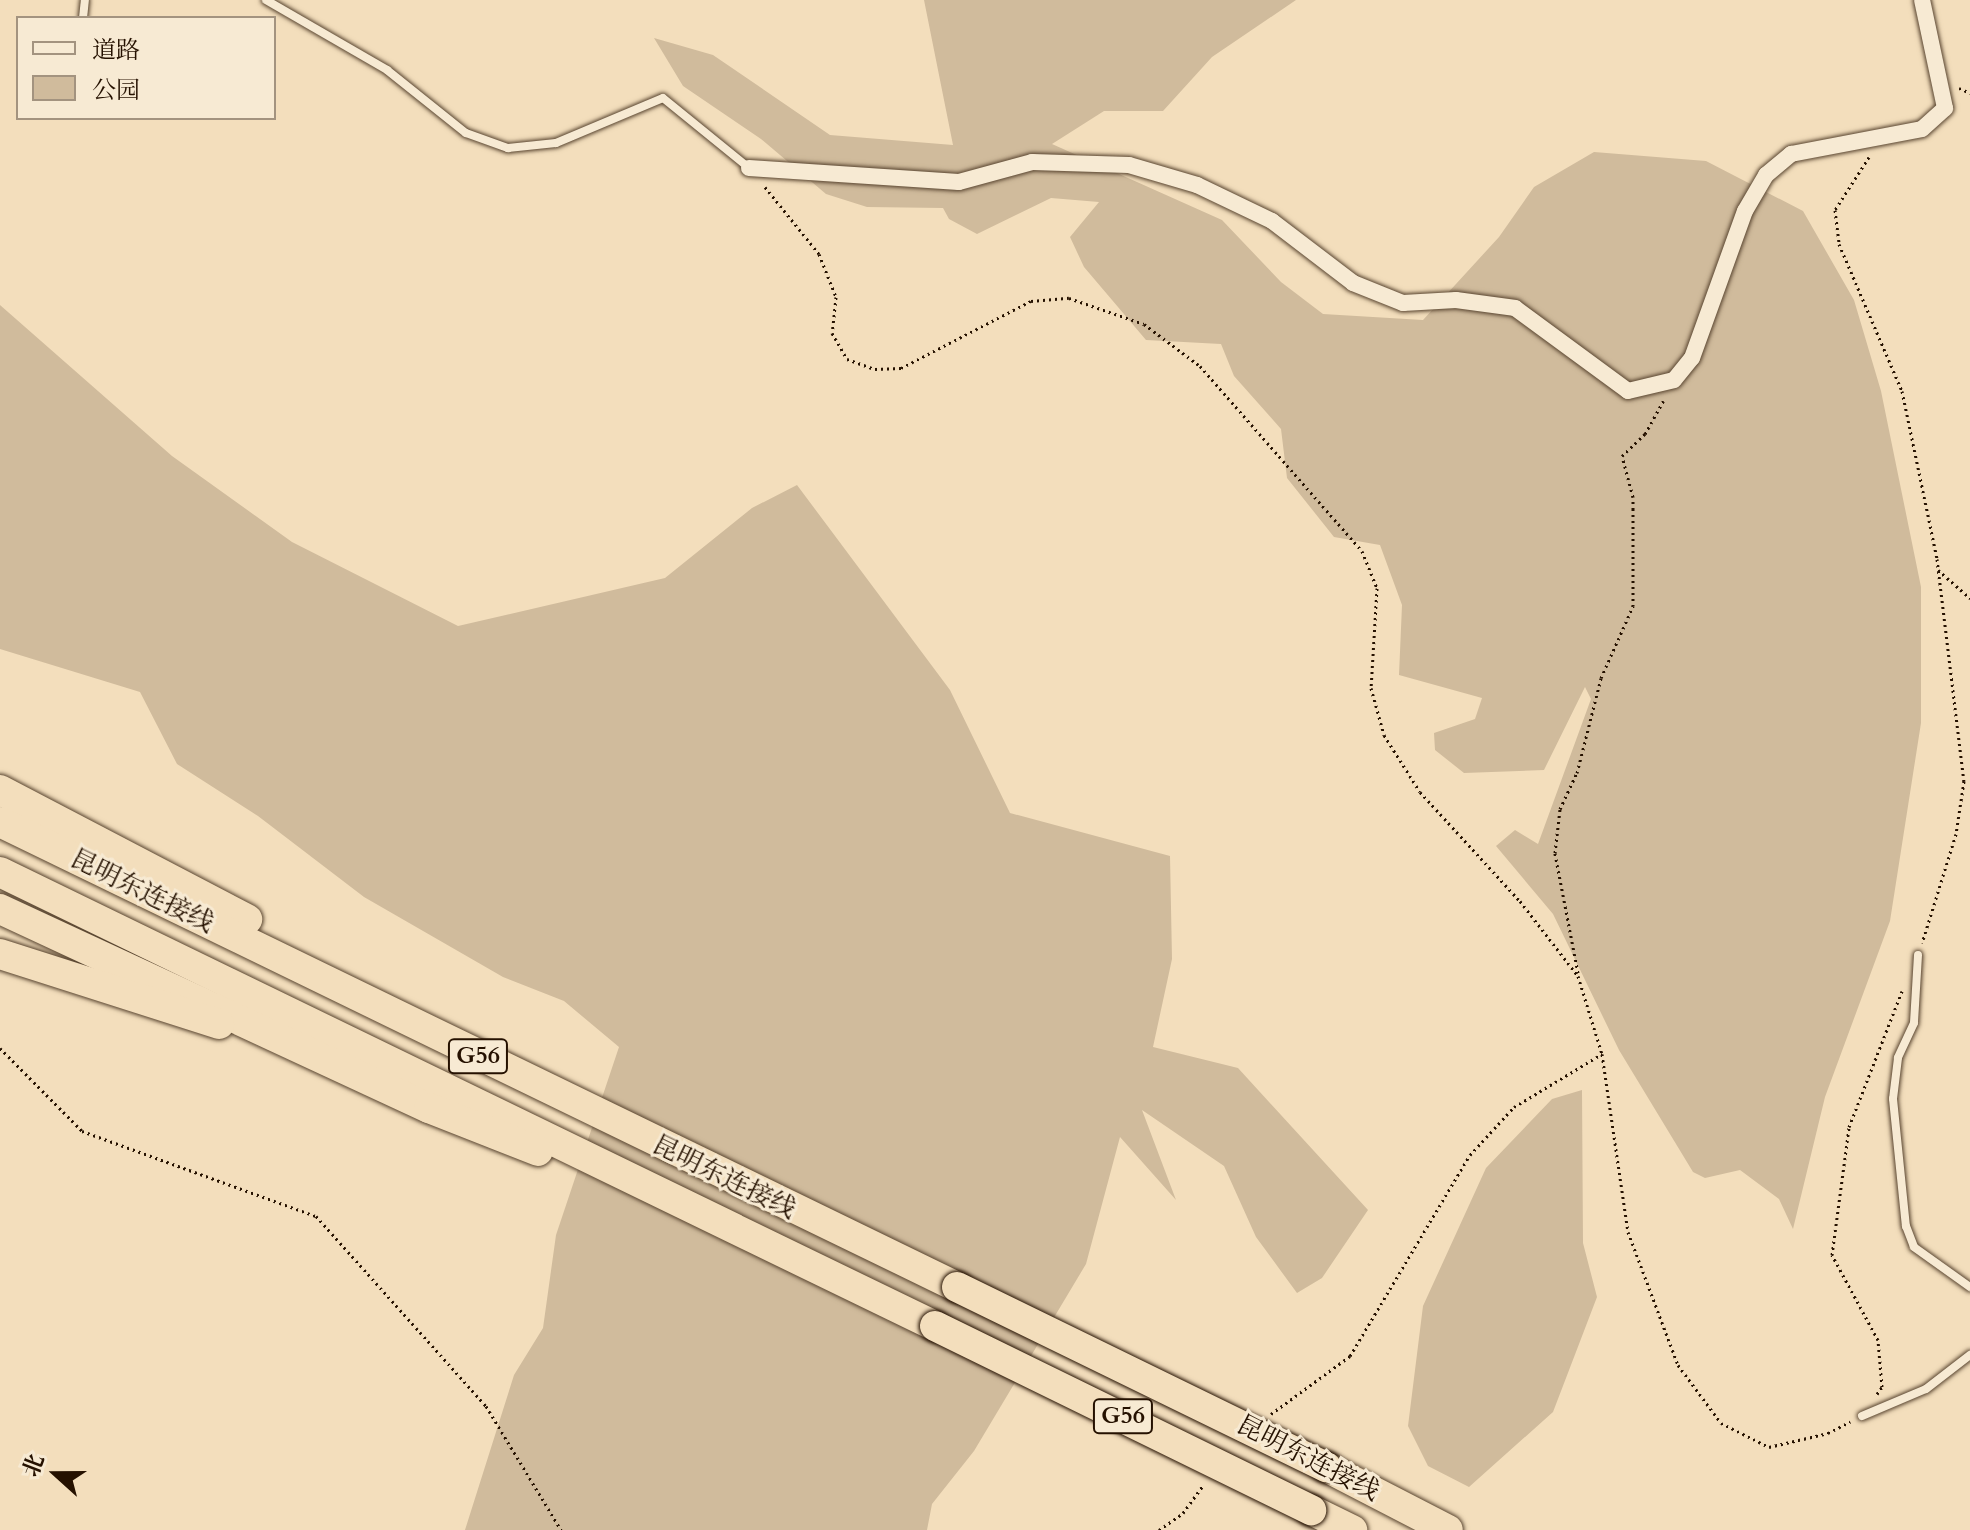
<!DOCTYPE html>
<html>
<head>
<meta charset="utf-8">
<style>
	body { margin:0 }
	#map { position:relative; width:1970px; height:1530px; overflow:hidden; background:#f3debc; font-family:Cardo,"Noto Serif SC",serif }
	div>[style] { position:absolute }
	.green>* { inset:0; background:#d0bb9c }
	.path>* { height:3px; margin-top:-1.5px; transform-origin:0; background:repeating-linear-gradient(90deg,#251100 0 2px,transparent 0 6px) }
	.roads { filter:drop-shadow(0 0 2px #58442f) drop-shadow(0 0 2px #58442f) }
	.lane>* { height:8px; margin:-4px; padding:0 4px; transform-origin:4px; border-radius:4px; background:#f7ead3 }
	.street>* { height:16px; margin:-8px; padding:0 8px; transform-origin:8px; border-radius:8px; background:#f7ead3 }
	.highway>* { height:30px; margin:-15px; padding:0 15px; transform-origin:15px; border-radius:15px; background:#f3debc }
	.bridges { filter:drop-shadow(0 0 2px #251100) drop-shadow(0 0 2px #251100) }
	.highway-bridge>* { height:30px; margin:-15px; padding:0 15px; transform-origin:15px; border-radius:15px; background:#f3debc }
	span { translate:-50% -50%; white-space:nowrap; text-align:center; line-height:1.15; -webkit-text-stroke:6px #f7ead3; paint-order:stroke }
	.shield-label span { padding:2px 6px; background:#f7ead3; border:2px solid; border-radius:6px; -webkit-text-stroke-width:0 }
	.shield-label { font-size:24px; color:#251100; font-weight:700 }
	.street-label { font-size:26px; color:#251100 }
	.legend { position:absolute; left:16px; top:16px; width:260px; height:104px; box-sizing:border-box; background:#f7ead3; border:2px solid #a3937f; margin:0; padding:10px 14px; list-style:none; font-size:24px; color:#251100 }
	.legend li { display:flex; align-items:center; gap:16px; height:40px }
	.legend b { width:40px; border:2px solid #a3937f }
	.north { position:absolute; left:16px; top:1434px; width:80px; height:80px; -webkit-text-stroke:6px #f7ead3; paint-order:stroke; rotate:291deg; font-size:22px; font-weight:700; line-height:32px; text-align:center; color:#251100 }
	.north::after { content:''; display:block; margin:auto; width:28px; height:36px; background:#251100; clip-path:polygon(50% 0,100% 100%,50% 72%,0 100%) }
</style>
</head>
<body>
<div id="map">
	<div class="green">
		<i style="clip-path:polygon(924px 0,1296px 0,1212px 57px,1163px 111px,1104px 111px,1052px 144px,1222px 220px,1281px 282px,1323px 314px,1423px 320px,1499px 237px,1534px 187px,1594px 152px,1706px 161px,1803px 211px,1854px 300px,1881px 391px,1921px 587px,1921px 723px,1890px 921px,1825px 1097px,1793px 1229px,1779px 1199px,1740px 1170px,1705px 1178px,1693px 1172px,1619px 1050px,1553px 914px,1496px 846px,1515px 830px,1538px 844px,1591px 699px,1585px 687px,1544px 770px,1464px 773px,1435px 750px,1434px 733px,1475px 719px,1482px 698px,1399px 675px,1402px 605px,1380px 545px,1334px 537px,1287px 478px,1281px 429px,1234px 376px,1221px 344px,1146px 340px,1084px 267px,1070px 237px,1099px 202px,1051px 198px,977px 234px,949px 219px,943px 208px,867px 207px,826px 194px,761px 139px,683px 86px,654px 38px,713px 55px,830px 135px,953px 145px)"></i>
		<i style="clip-path:polygon(0 305px,172px 456px,292px 542px,458px 626px,665px 578px,752px 508px,797px 485px,950px 690px,1010px 813px,1170px 856px,1172px 959px,1153px 1047px,1238px 1068px,1368px 1210px,1322px 1278px,1297px 1293px,1256px 1237px,1224px 1166px,1142px 1110px,1176px 1200px,1120px 1137px,1086px 1264px,974px 1451px,932px 1504px,927px 1530px,465px 1530px,514px 1375px,543px 1328px,556px 1235px,619px 1047px,564px 1001px,503px 977px,364px 897px,258px 816px,177px 764px,140px 692px,0 649px)"></i>
		<i style="clip-path:polygon(1582px 1090px,1583px 1243px,1597px 1297px,1553px 1412px,1469px 1487px,1428px 1466px,1408px 1426px,1423px 1306px,1486px 1168px,1552px 1099px)"></i>
	</div>
	<div class="path">
		<i style="left:1959px;top:88px;width:12px;rotate:24deg"></i>
		<i style="left:1869px;top:157px;width:63px;rotate:122.7deg"></i>
		<i style="left:1835px;top:210px;width:34px;rotate:83deg"></i>
		<i style="left:1839px;top:244px;width:160px;rotate:66.8deg"></i>
		<i style="left:1902px;top:391px;width:172px;rotate:78.2deg"></i>
		<i style="left:1937px;top:559px;width:224px;rotate:83.1deg"></i>
		<i style="left:1964px;top:781px;width:54px;rotate:98.6deg"></i>
		<i style="left:1956px;top:834px;width:114px;rotate:107.3deg"></i>
		<i style="left:765px;top:187px;width:86px;rotate:51.1deg"></i>
		<i style="left:819px;top:254px;width:46px;rotate:68.4deg"></i>
		<i style="left:836px;top:297px;width:36px;rotate:96deg"></i>
		<i style="left:832px;top:333px;width:30px;rotate:60deg"></i>
		<i style="left:847px;top:359px;width:30px;rotate:20deg"></i>
		<i style="left:875px;top:369px;width:26px;rotate:-2deg"></i>
		<i style="left:901px;top:368px;width:146px;rotate:-27.3deg"></i>
		<i style="left:1031px;top:301px;width:38px;rotate:-5deg"></i>
		<i style="left:1069px;top:298px;width:79px;rotate:19.1deg"></i>
		<i style="left:1144px;top:324px;width:70px;rotate:36.9deg"></i>
		<i style="left:1200px;top:366px;width:246px;rotate:48.8deg"></i>
		<i style="left:1362px;top:551px;width:40px;rotate:68deg"></i>
		<i style="left:1377px;top:588px;width:100px;rotate:93.4deg"></i>
		<i style="left:1371px;top:688px;width:49px;rotate:74.5deg"></i>
		<i style="left:1384px;top:735px;width:67px;rotate:57.7deg"></i>
		<i style="left:1420px;top:792px;width:148px;rotate:47.5deg"></i>
		<i style="left:1520px;top:901px;width:95px;rotate:52.3deg"></i>
		<i style="left:1578px;top:976px;width:82px;rotate:72.9deg"></i>
		<i style="left:1602px;top:1054px;width:180px;rotate:81.7deg"></i>
		<i style="left:1628px;top:1232px;width:142px;rotate:69.4deg"></i>
		<i style="left:1678px;top:1365px;width:72px;rotate:53.4deg"></i>
		<i style="left:1721px;top:1423px;width:54px;rotate:26.6deg"></i>
		<i style="left:1769px;top:1447px;width:61px;rotate:-13.3deg"></i>
		<i style="left:1828px;top:1433px;width:25px;rotate:-27deg"></i>
		<i style="left:1938px;top:570px;width:43px;rotate:41.2deg"></i>
		<i style="left:1578px;top:973px;width:122px;rotate:-100.9deg"></i>
		<i style="left:1555px;top:853px;width:44px;rotate:-83.5deg"></i>
		<i style="left:1560px;top:809px;width:40px;rotate:-65deg"></i>
		<i style="left:1577px;top:773px;width:98px;rotate:-75.8deg"></i>
		<i style="left:1601px;top:678px;width:79px;rotate:-66deg"></i>
		<i style="left:1633px;top:606px;width:109px;rotate:-90deg"></i>
		<i style="left:1633px;top:497px;width:42px;rotate:-105deg"></i>
		<i style="left:1622px;top:456px;width:32px;rotate:-44deg"></i>
		<i style="left:1645px;top:434px;width:38px;rotate:-61deg"></i>
		<i style="left:0;top:1048px;width:117px;rotate:45.3deg"></i>
		<i style="left:82px;top:1131px;width:249px;rotate:20deg"></i>
		<i style="left:316px;top:1216px;width:255px;rotate:48.2deg"></i>
		<i style="left:486px;top:1406px;width:145px;rotate:58.8deg"></i>
		<i style="left:1877px;top:1394px;width:9px;rotate:-54deg"></i>
		<i style="left:1882px;top:1387px;width:47px;rotate:-94.9deg"></i>
		<i style="left:1878px;top:1340px;width:97px;rotate:-118.4deg"></i>
		<i style="left:1832px;top:1255px;width:129px;rotate:-82.4deg"></i>
		<i style="left:1849px;top:1127px;width:146px;rotate:-68.7deg"></i>
		<i style="left:1271px;top:1414px;width:98px;rotate:-36.3deg"></i>
		<i style="left:1350px;top:1356px;width:234px;rotate:-59.2deg"></i>
		<i style="left:1470px;top:1155px;width:65px;rotate:-47.5deg"></i>
		<i style="left:1514px;top:1107px;width:103px;rotate:-31.1deg"></i>
		<i style="left:1159px;top:1530px;width:29px;rotate:-35deg"></i>
		<i style="left:1183px;top:1513px;width:34px;rotate:-54deg"></i>
	</div>
	<div class="roads">
		<div class="lane">
			<i style="left:266px;top:0;width:140px;rotate:30deg"></i>
			<i style="left:387px;top:70px;width:101px;rotate:38.6deg"></i>
			<i style="left:466px;top:133px;width:45px;rotate:19.7deg"></i>
			<i style="left:508px;top:148px;width:48px;rotate:-5.9deg"></i>
			<i style="left:556px;top:143px;width:116px;rotate:-22.8deg"></i>
			<i style="left:663px;top:98px;width:111px;rotate:39.1deg"></i>
			<i style="left:83px;top:18px;width:18px;rotate:-84deg"></i>
			<i style="left:1918px;top:955px;width:68px;rotate:93.4deg"></i>
			<i style="left:1914px;top:1023px;width:38px;rotate:115deg"></i>
			<i style="left:1898px;top:1058px;width:41px;rotate:97deg"></i>
			<i style="left:1893px;top:1099px;width:128px;rotate:84.2deg"></i>
			<i style="left:1906px;top:1226px;width:22px;rotate:69deg"></i>
			<i style="left:1914px;top:1247px;width:69px;rotate:35.5deg"></i>
			<i style="left:1862px;top:1416px;width:69px;rotate:-22.9deg"></i>
			<i style="left:1926px;top:1389px;width:56px;rotate:-37.7deg"></i>
		</div>
		<div class="street">
			<i style="left:749px;top:168px;width:210px;rotate:3.8deg"></i>
			<i style="left:959px;top:182px;width:76px;rotate:-15.3deg"></i>
			<i style="left:1032px;top:162px;width:97px;rotate:1.8deg"></i>
			<i style="left:1129px;top:165px;width:71px;rotate:16.4deg"></i>
			<i style="left:1197px;top:185px;width:83px;rotate:25.6deg"></i>
			<i style="left:1272px;top:221px;width:102px;rotate:37.4deg"></i>
			<i style="left:1353px;top:283px;width:54px;rotate:21.8deg"></i>
			<i style="left:1403px;top:303px;width:53px;rotate:-3.2deg"></i>
			<i style="left:1456px;top:300px;width:60px;rotate:7.7deg"></i>
			<i style="left:1515px;top:308px;width:140px;rotate:36.3deg"></i>
			<i style="left:1628px;top:391px;width:47px;rotate:-13.4deg"></i>
			<i style="left:1674px;top:380px;width:28px;rotate:-51deg"></i>
			<i style="left:1692px;top:358px;width:156px;rotate:-70.2deg"></i>
			<i style="left:1745px;top:211px;width:42px;rotate:-59.7deg"></i>
			<i style="left:1766px;top:175px;width:33px;rotate:-40deg"></i>
			<i style="left:1791px;top:154px;width:133px;rotate:-10.8deg"></i>
			<i style="left:1922px;top:129px;width:31px;rotate:-42deg"></i>
			<i style="left:1945px;top:108px;width:110px;rotate:-102deg"></i>
		</div>
		<div class="highway">
			<i style="left:0;top:790px;width:279px;rotate:27.6deg"></i>
			<i style="left:0;top:822px;width:1064px;rotate:25.91deg"></i>
			<i style="left:0;top:872px;width:1039px;rotate:25.9deg"></i>
			<i style="left:0;top:909px;width:473px;rotate:24.9deg"></i>
			<i style="left:429px;top:1108px;width:117px;rotate:21.5deg"></i>
			<i style="left:0;top:954px;width:230px;rotate:17.7deg"></i>
			<i style="left:1326px;top:1467px;width:137px;rotate:27.3deg"></i>
			<i style="left:1311px;top:1510px;width:46px;rotate:26deg"></i>
		</div>
	</div>
	<div class="bridges">
		<div class="highway-bridge">
			<i style="left:957px;top:1287px;width:411px;rotate:26deg"></i>
			<i style="left:935px;top:1326px;width:419px;rotate:26.1deg"></i>
		</div>
	</div>
	<div class="shield-label">
		<span style="left:478px;top:1056px">G56</span>
		<span style="left:1123px;top:1416px">G56</span>
	</div>
	<div class="street-label">
		<span style="left:142px;top:891px;rotate:26deg">昆明东连接线</span>
		<span style="left:724px;top:1177px;rotate:26deg">昆明东连接线</span>
		<span style="left:1308px;top:1458px;rotate:27deg">昆明东连接线</span>
	</div>
	<ul class="legend">
	<li><b style="height:10px;background:#f7ead3"></b>道路</li>
	<li><b style="height:22px;background:#d0bb9c"></b>公园</li>
	</ul>
	<div class="north">北</div>
</div>
</body>
</html>
